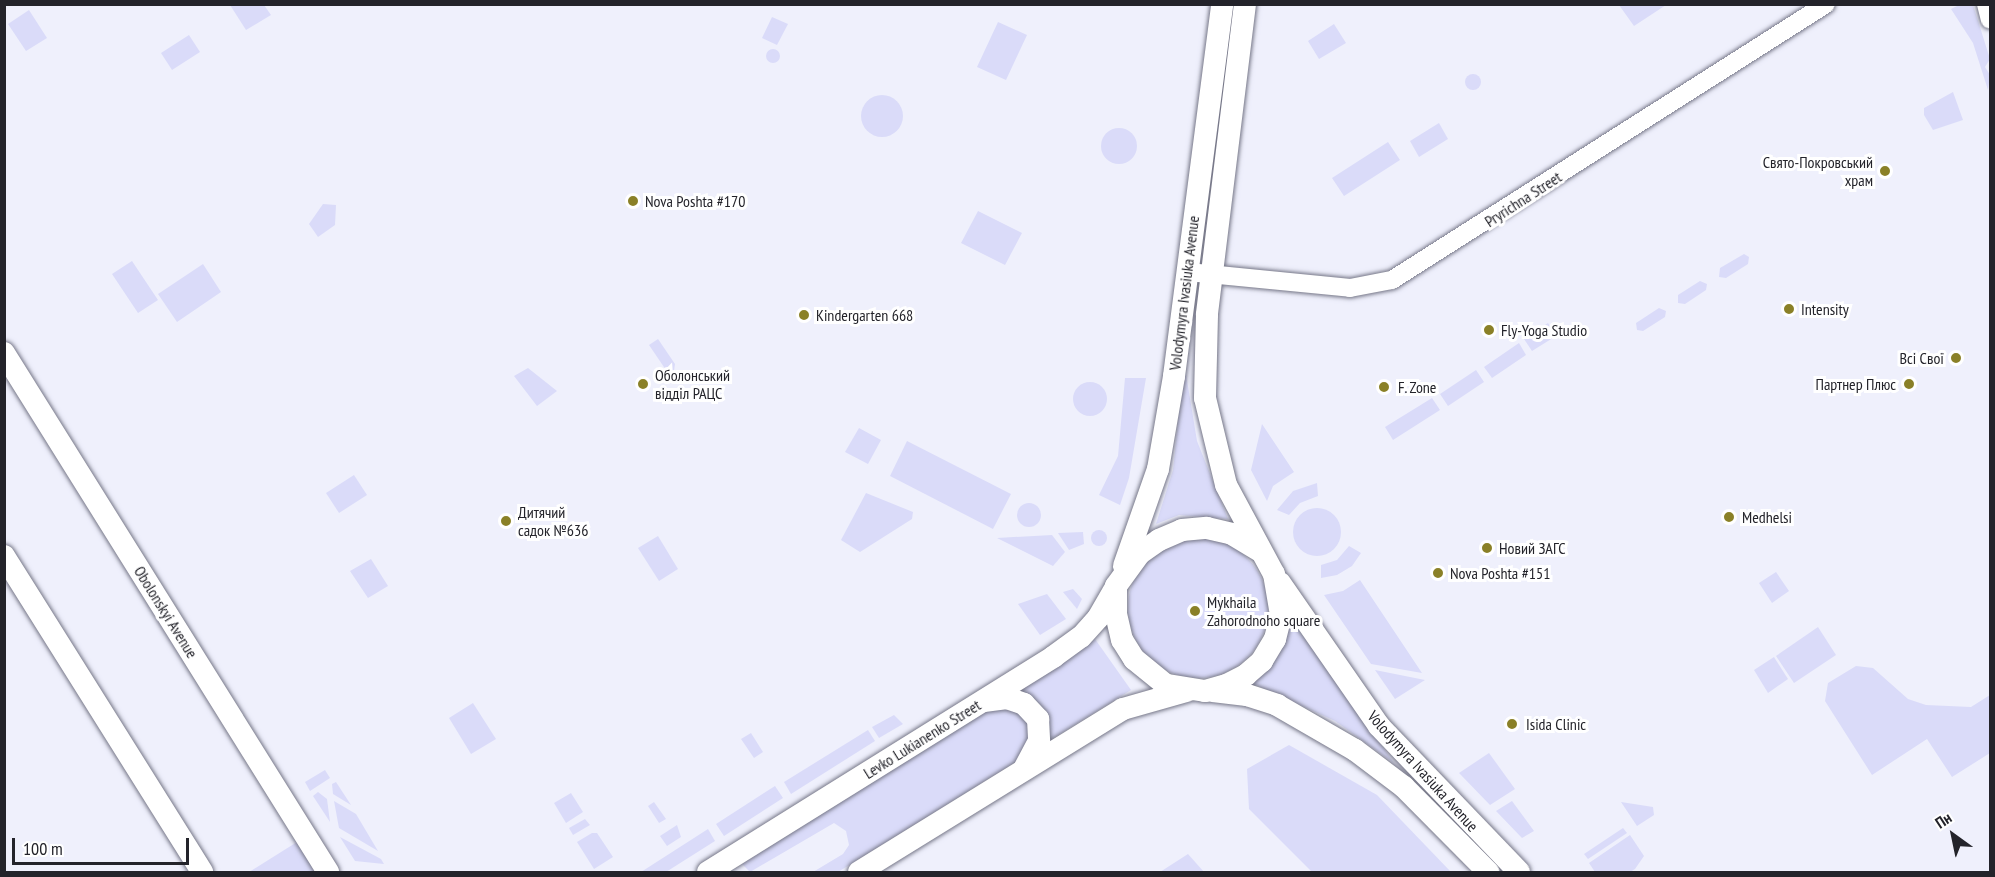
<!DOCTYPE html>
<html>
<head>
<meta charset="utf-8">
<style>
	body { margin:0 }
	#map { position:relative; width:1995px; height:877px; overflow:hidden; background:#eff0fc; font-family:"PT Sans Narrow",sans-serif }
	div>[style] { position:absolute }
	.green>* { inset:0; background:#dadbf9 }
	.round { border-radius:50% }
	.roads { filter:drop-shadow(0 0 2px #767788) drop-shadow(0 0 2px #767788) }
	.minor>* { height:18px; margin:-9px; padding:0 9px; transform-origin:9px; border-radius:9px; background:#fff }
	.major>* { height:22px; margin:-11px; padding:0 11px; transform-origin:11px; border-radius:11px; background:#fff }
	.dots>* { width:16px; height:16px; translate:-50% -50%; box-sizing:border-box; border:3px solid #fff; border-radius:50% }
	span { translate:-50% -50%; white-space:nowrap; text-align:center; line-height:1.15; -webkit-text-stroke:6px #fff; paint-order:stroke }
	.poi-label { font-size:16px; color:#23232a }
	.right { translate:-100% -50%; text-align:right }
	.left { translate:0 -50%; text-align:left }
	.street-label { font-size:16px; color:#23232a }
	.frame { position:absolute; inset:0; border:6px solid #23232a; pointer-events:none }
	.north { position:absolute; left:1923px; top:805px; width:60px; height:60px; -webkit-text-stroke:4px #fff; paint-order:stroke; rotate:327deg; font-size:16px; font-weight:700; line-height:24px; text-align:center; color:#23232a }
	.north::after { content:''; display:block; margin:auto; width:21px; height:27px; background:#23232a; clip-path:polygon(50% 0,100% 100%,50% 72%,0 100%) }
	.scale { position:absolute; left:12px; top:838px; width:177px; height:27px; box-sizing:border-box; border:3px solid #23232a; border-top:0; padding-left:8px; font-size:18px; line-height:21px; white-space:nowrap; color:#23232a; -webkit-text-stroke:4px #fff; paint-order:stroke }
</style>
</head>
<body>
<div id="map">
	<div class="green">
		<i style="clip-path:polygon(1961px 4px,1973px 5px,1990px 59px,1985px 67px,1990px 75px,1988px 90px,1973px 43px,1951px 9px)"></i>
		<i style="clip-path:polygon(230px 5px,264px 5px,271px 15px,246px 30px)"></i>
		<i style="clip-path:polygon(1619px 5px,1666px 5px,1634px 26px)"></i>
		<i style="clip-path:polygon(29px 10px,47px 38px,26px 51px,8px 24px)"></i>
		<i style="clip-path:polygon(772px 17px,788px 24px,777px 45px,762px 38px)"></i>
		<i style="clip-path:polygon(998px 22px,1027px 35px,1006px 80px,977px 67px)"></i>
		<i style="clip-path:polygon(1334px 24px,1346px 43px,1319px 59px,1308px 41px)"></i>
		<i style="clip-path:polygon(189px 35px,200px 52px,172px 70px,161px 53px)"></i>
		<i class="round" style="left:766px;top:49px;width:14px;height:14px"></i>
		<i class="round" style="left:1465px;top:74px;width:16px;height:16px"></i>
		<i style="clip-path:polygon(1953px 92px,1963px 120px,1933px 130px,1924px 115px,1924px 108px)"></i>
		<i class="round" style="left:861px;top:95px;width:42px;height:42px"></i>
		<i style="clip-path:polygon(1439px 123px,1448px 139px,1419px 157px,1410px 141px)"></i>
		<i class="round" style="left:1101px;top:128px;width:36px;height:36px"></i>
		<i style="clip-path:polygon(1388px 142px,1400px 160px,1344px 196px,1332px 178px)"></i>
		<i style="clip-path:polygon(323px 204px,336px 205px,335px 225px,318px 237px,309px 224px)"></i>
		<i style="clip-path:polygon(978px 211px,1022px 233px,1005px 265px,961px 243px)"></i>
		<i style="clip-path:polygon(1744px 254px,1749px 257px,1748px 264px,1726px 278px,1719px 277px,1720px 268px)"></i>
		<i style="clip-path:polygon(132px 261px,158px 300px,138px 313px,112px 274px)"></i>
		<i style="clip-path:polygon(203px 264px,221px 292px,177px 322px,158px 294px)"></i>
		<i style="clip-path:polygon(1700px 281px,1707px 284px,1706px 290px,1685px 304px,1678px 303px,1678px 295px)"></i>
		<i style="clip-path:polygon(1659px 308px,1666px 311px,1665px 317px,1643px 331px,1637px 330px,1636px 323px)"></i>
		<i style="clip-path:polygon(1548px 323px,1556px 336px,1532px 351px,1524px 339px)"></i>
		<i style="clip-path:polygon(658px 339px,675px 364px,674px 371px,668px 373px,649px 345px)"></i>
		<i style="clip-path:polygon(1519px 343px,1526px 355px,1492px 378px,1484px 367px)"></i>
		<i style="clip-path:polygon(1184px 362px,1197px 441px,1228px 519px,1179px 515px,1156px 524px,1173px 470px)"></i>
		<i style="clip-path:polygon(528px 368px,557px 391px,537px 406px,514px 376px)"></i>
		<i style="clip-path:polygon(1476px 370px,1484px 382px,1448px 406px,1440px 394px)"></i>
		<i style="clip-path:polygon(1125px 378px,1146px 378px,1129px 478px,1120px 505px,1099px 495px,1118px 456px)"></i>
		<i class="round" style="left:1073px;top:382px;width:34px;height:34px"></i>
		<i style="clip-path:polygon(1432px 398px,1440px 410px,1393px 440px,1385px 427px)"></i>
		<i style="clip-path:polygon(1262px 424px,1294px 472px,1273px 486px,1267px 501px,1251px 470px)"></i>
		<i style="clip-path:polygon(859px 428px,881px 440px,868px 464px,845px 452px)"></i>
		<i style="clip-path:polygon(907px 441px,1011px 494px,993px 529px,890px 476px)"></i>
		<i style="clip-path:polygon(354px 475px,367px 495px,339px 513px,326px 493px)"></i>
		<i style="clip-path:polygon(1317px 483px,1318px 496px,1300px 503px,1289px 515px,1277px 510px,1293px 491px)"></i>
		<i style="clip-path:polygon(866px 493px,913px 512px,912px 519px,860px 552px,841px 540px)"></i>
		<i class="round" style="left:1017px;top:503px;width:24px;height:24px"></i>
		<i class="round" style="left:1293px;top:508px;width:48px;height:48px"></i>
		<i class="round" style="left:1091px;top:530px;width:16px;height:16px"></i>
		<i style="clip-path:polygon(1083px 532px,1084px 544px,1069px 550px,1058px 533px)"></i>
		<i style="clip-path:polygon(1052px 535px,1065px 552px,1053px 566px,997px 538px)"></i>
		<i style="clip-path:polygon(658px 536px,678px 569px,659px 581px,638px 548px)"></i>
		<i class="round" style="left:1128px;top:538px;width:140px;height:140px"></i>
		<i style="clip-path:polygon(1349px 546px,1361px 553px,1352px 566px,1337px 575px,1321px 578px,1321px 565px,1337px 560px)"></i>
		<i style="clip-path:polygon(371px 559px,388px 586px,368px 598px,350px 571px)"></i>
		<i style="clip-path:polygon(1776px 572px,1789px 591px,1772px 603px,1759px 583px)"></i>
		<i style="clip-path:polygon(1360px 580px,1422px 673px,1371px 664px,1324px 595px,1343px 591px)"></i>
		<i style="clip-path:polygon(1073px 589px,1082px 599px,1077px 609px,1063px 592px)"></i>
		<i style="clip-path:polygon(1047px 594px,1066px 619px,1040px 635px,1018px 604px)"></i>
		<i style="clip-path:polygon(1291px 619px,1394px 763px,1335px 721px,1252px 683px)"></i>
		<i style="clip-path:polygon(1818px 627px,1836px 655px,1794px 683px,1776px 656px)"></i>
		<i style="clip-path:polygon(1095px 639px,1131px 690px,1045px 743px,1013px 693px)"></i>
		<i style="clip-path:polygon(1774px 657px,1788px 679px,1768px 693px,1754px 670px)"></i>
		<i style="clip-path:polygon(1856px 666px,1873px 668px,1908px 699px,1926px 705px,1971px 707px,1990px 695px,1990px 753px,1952px 777px,1927px 739px,1872px 775px,1825px 701px,1828px 683px)"></i>
		<i style="clip-path:polygon(1375px 670px,1425px 680px,1395px 699px)"></i>
		<i style="clip-path:polygon(473px 703px,496px 739px,471px 754px,449px 718px)"></i>
		<i style="clip-path:polygon(1011px 704px,1034px 724px,1025px 756px,838px 872px,813px 872px,843px 854px,849px 845px,846px 831px,834px 823px,750px 872px,742px 864px,985px 710px)"></i>
		<i style="clip-path:polygon(894px 715px,903px 724px,879px 738px,872px 727px)"></i>
		<i style="clip-path:polygon(868px 730px,875px 741px,791px 794px,784px 782px)"></i>
		<i style="clip-path:polygon(751px 733px,763px 752px,754px 758px,741px 739px)"></i>
		<i style="clip-path:polygon(1289px 745px,1377px 795px,1451px 872px,1312px 872px,1249px 809px,1247px 769px)"></i>
		<i style="clip-path:polygon(1489px 753px,1515px 789px,1490px 805px,1459px 773px)"></i>
		<i style="clip-path:polygon(325px 770px,330px 778px,310px 791px,305px 782px)"></i>
		<i style="clip-path:polygon(336px 782px,351px 805px,333px 794px,332px 784px)"></i>
		<i style="clip-path:polygon(775px 786px,783px 798px,724px 836px,716px 824px)"></i>
		<i style="clip-path:polygon(318px 792px,327px 799px,330px 822px,313px 796px)"></i>
		<i style="clip-path:polygon(571px 793px,583px 812px,566px 823px,554px 803px)"></i>
		<i style="clip-path:polygon(334px 801px,356px 814px,378px 851px,339px 828px)"></i>
		<i style="clip-path:polygon(1512px 801px,1534px 831px,1522px 838px,1496px 811px)"></i>
		<i style="clip-path:polygon(654px 802px,666px 819px,659px 823px,648px 806px)"></i>
		<i style="clip-path:polygon(1621px 802px,1653px 807px,1654px 815px,1637px 826px)"></i>
		<i style="clip-path:polygon(585px 819px,590px 825px,573px 835px,569px 828px)"></i>
		<i style="clip-path:polygon(677px 825px,681px 837px,667px 846px,660px 836px)"></i>
		<i style="clip-path:polygon(1623px 828px,1627px 833px,1588px 859px,1584px 854px)"></i>
		<i style="clip-path:polygon(708px 829px,715px 841px,666px 872px,641px 872px)"></i>
		<i style="clip-path:polygon(592px 833px,597px 833px,613px 857px,594px 869px,577px 842px)"></i>
		<i style="clip-path:polygon(1630px 835px,1644px 856px,1635px 869px,1630px 872px,1595px 872px,1589px 863px)"></i>
		<i style="clip-path:polygon(340px 837px,381px 859px,384px 864px,355px 861px)"></i>
		<i style="clip-path:polygon(297px 842px,316px 872px,249px 872px)"></i>
		<i style="clip-path:polygon(1188px 854px,1204px 872px,1160px 872px)"></i>
	</div>
	<div class="roads">
		<div class="minor">
			<i style="left:1986px;top:4px;width:16px;rotate:76deg"></i>
			<i style="left:1188px;top:272px;width:163px;rotate:5.6deg"></i>
			<i style="left:1350px;top:288px;width:43px;rotate:-10.8deg"></i>
			<i style="left:1392px;top:280px;width:514px;rotate:-32.45deg"></i>
		</div>
		<div class="major">
			<i style="left:1245px;top:4px;width:313px;rotate:97deg"></i>
			<i style="left:1207px;top:315px;width:83px;rotate:91.4deg"></i>
			<i style="left:1205px;top:398px;width:89px;rotate:76.4deg"></i>
			<i style="left:1226px;top:485px;width:101px;rotate:61.7deg"></i>
			<i style="left:1274px;top:574px;width:42px;rotate:80.3deg"></i>
			<i style="left:1281px;top:615px;width:25px;rotate:104deg"></i>
			<i style="left:1275px;top:639px;width:26px;rotate:121deg"></i>
			<i style="left:1262px;top:661px;width:21px;rotate:139deg"></i>
			<i style="left:1246px;top:675px;width:22px;rotate:153deg"></i>
			<i style="left:1226px;top:685px;width:22px;rotate:164deg"></i>
			<i style="left:1205px;top:691px;width:39px;rotate:-171deg"></i>
			<i style="left:1166px;top:685px;width:41px;rotate:-140.9deg"></i>
			<i style="left:1134px;top:659px;width:22px;rotate:-122deg"></i>
			<i style="left:1122px;top:640px;width:28px;rotate:-103deg"></i>
			<i style="left:1116px;top:613px;width:27px;rotate:-90deg"></i>
			<i style="left:1116px;top:586px;width:39px;rotate:-54deg"></i>
			<i style="left:1139px;top:554px;width:24px;rotate:-35deg"></i>
			<i style="left:1159px;top:540px;width:25px;rotate:-23deg"></i>
			<i style="left:1182px;top:530px;width:25px;rotate:-5deg"></i>
			<i style="left:1207px;top:528px;width:26px;rotate:13deg"></i>
			<i style="left:1232px;top:534px;width:31px;rotate:31deg"></i>
			<i style="left:4px;top:353px;width:612px;rotate:58.02deg"></i>
			<i style="left:4px;top:556px;width:373px;rotate:57.9deg"></i>
			<i style="left:1124px;top:566px;width:103px;rotate:-70.7deg"></i>
			<i style="left:1158px;top:469px;width:94px;rotate:-80.2deg"></i>
			<i style="left:1174px;top:376px;width:375px;rotate:-82.6deg"></i>
			<i style="left:1280px;top:583px;width:174px;rotate:55.3deg"></i>
			<i style="left:1379px;top:726px;width:202px;rotate:46.2deg"></i>
			<i style="left:1213px;top:691px;width:34px;rotate:7deg"></i>
			<i style="left:1247px;top:695px;width:32px;rotate:18deg"></i>
			<i style="left:1277px;top:705px;width:90px;rotate:30deg"></i>
			<i style="left:1355px;top:750px;width:61px;rotate:37.1deg"></i>
			<i style="left:1404px;top:787px;width:120px;rotate:45.3deg"></i>
			<i style="left:984px;top:701px;width:23px;rotate:-7deg"></i>
			<i style="left:1007px;top:698px;width:18px;rotate:19deg"></i>
			<i style="left:1024px;top:704px;width:21px;rotate:47deg"></i>
			<i style="left:1038px;top:719px;width:22px;rotate:87deg"></i>
			<i style="left:1039px;top:741px;width:30px;rotate:118deg"></i>
			<i style="left:708px;top:872px;width:407px;rotate:-31.9deg"></i>
			<i style="left:1053px;top:657px;width:34px;rotate:-36deg"></i>
			<i style="left:1081px;top:637px;width:25px;rotate:-48deg"></i>
			<i style="left:1098px;top:618px;width:32px;rotate:-60deg"></i>
			<i style="left:859px;top:872px;width:310px;rotate:-31.7deg"></i>
			<i style="left:1123px;top:709px;width:66px;rotate:-15.9deg"></i>
		</div>
	</div>
	<div class="dots">
		<i style="left:1885px;top:171px;background:#8a8027"></i>
		<i style="left:633px;top:201px;background:#8a8027"></i>
		<i style="left:1789px;top:309px;background:#8a8027"></i>
		<i style="left:804px;top:315px;background:#8a8027"></i>
		<i style="left:1489px;top:330px;background:#8a8027"></i>
		<i style="left:1956px;top:358px;background:#8a8027"></i>
		<i style="left:643px;top:384px;background:#8a8027"></i>
		<i style="left:1909px;top:384px;background:#8a8027"></i>
		<i style="left:1384px;top:387px;background:#8a8027"></i>
		<i style="left:1729px;top:517px;background:#8a8027"></i>
		<i style="left:506px;top:521px;background:#8a8027"></i>
		<i style="left:1487px;top:548px;background:#8a8027"></i>
		<i style="left:1438px;top:573px;background:#8a8027"></i>
		<i style="left:1195px;top:611px;background:#8a8027"></i>
		<i style="left:1512px;top:724px;background:#8a8027"></i>
	</div>
	<div class="poi-label">
		<span class="right" style="left:1873px;top:171px">Свято-Покровський<br>храм</span>
		<span class="left" style="left:645px;top:201px">Nova Poshta #170</span>
		<span class="left" style="left:1801px;top:309px">Intensity</span>
		<span class="left" style="left:816px;top:315px">Kindergarten 668</span>
		<span class="left" style="left:1501px;top:330px">Fly-Yoga Studio</span>
		<span class="right" style="left:1944px;top:358px">Всі Свої</span>
		<span class="left" style="left:655px;top:384px">Оболонський<br>відділ РАЦС</span>
		<span class="right" style="left:1896px;top:384px">Партнер Плюс</span>
		<span class="left" style="left:1398px;top:387px">F. Zone</span>
		<span class="left" style="left:518px;top:521px">Дитячий<br>садок №636</span>
		<span class="left" style="left:1742px;top:517px">Medhelsi</span>
		<span class="left" style="left:1499px;top:548px">Новий ЗАГС</span>
		<span class="left" style="left:1450px;top:573px">Nova Poshta #151</span>
		<span class="left" style="left:1207px;top:611px">Mykhaila<br>Zahorodnoho square</span>
		<span class="left" style="left:1526px;top:724px">Isida Clinic</span>
	</div>
	<div class="street-label">
		<span style="left:1523px;top:199px;rotate:-33deg">Pryrichna Street</span>
		<span style="left:1184px;top:293px;rotate:-83deg">Volodymyra Ivasiuka Avenue</span>
		<span style="left:166px;top:612px;rotate:58deg">Obolonskyi Avenue</span>
		<span style="left:922px;top:739px;rotate:-32deg">Levko Lukianenko Street</span>
		<span style="left:1423px;top:771px;rotate:48deg">Volodymyra Ivasiuka Avenue</span>
	</div>
	<div class="frame"></div>
	<div class="north">Пн</div>
	<div class="scale">100 m</div>
</div>
</body>
</html>
